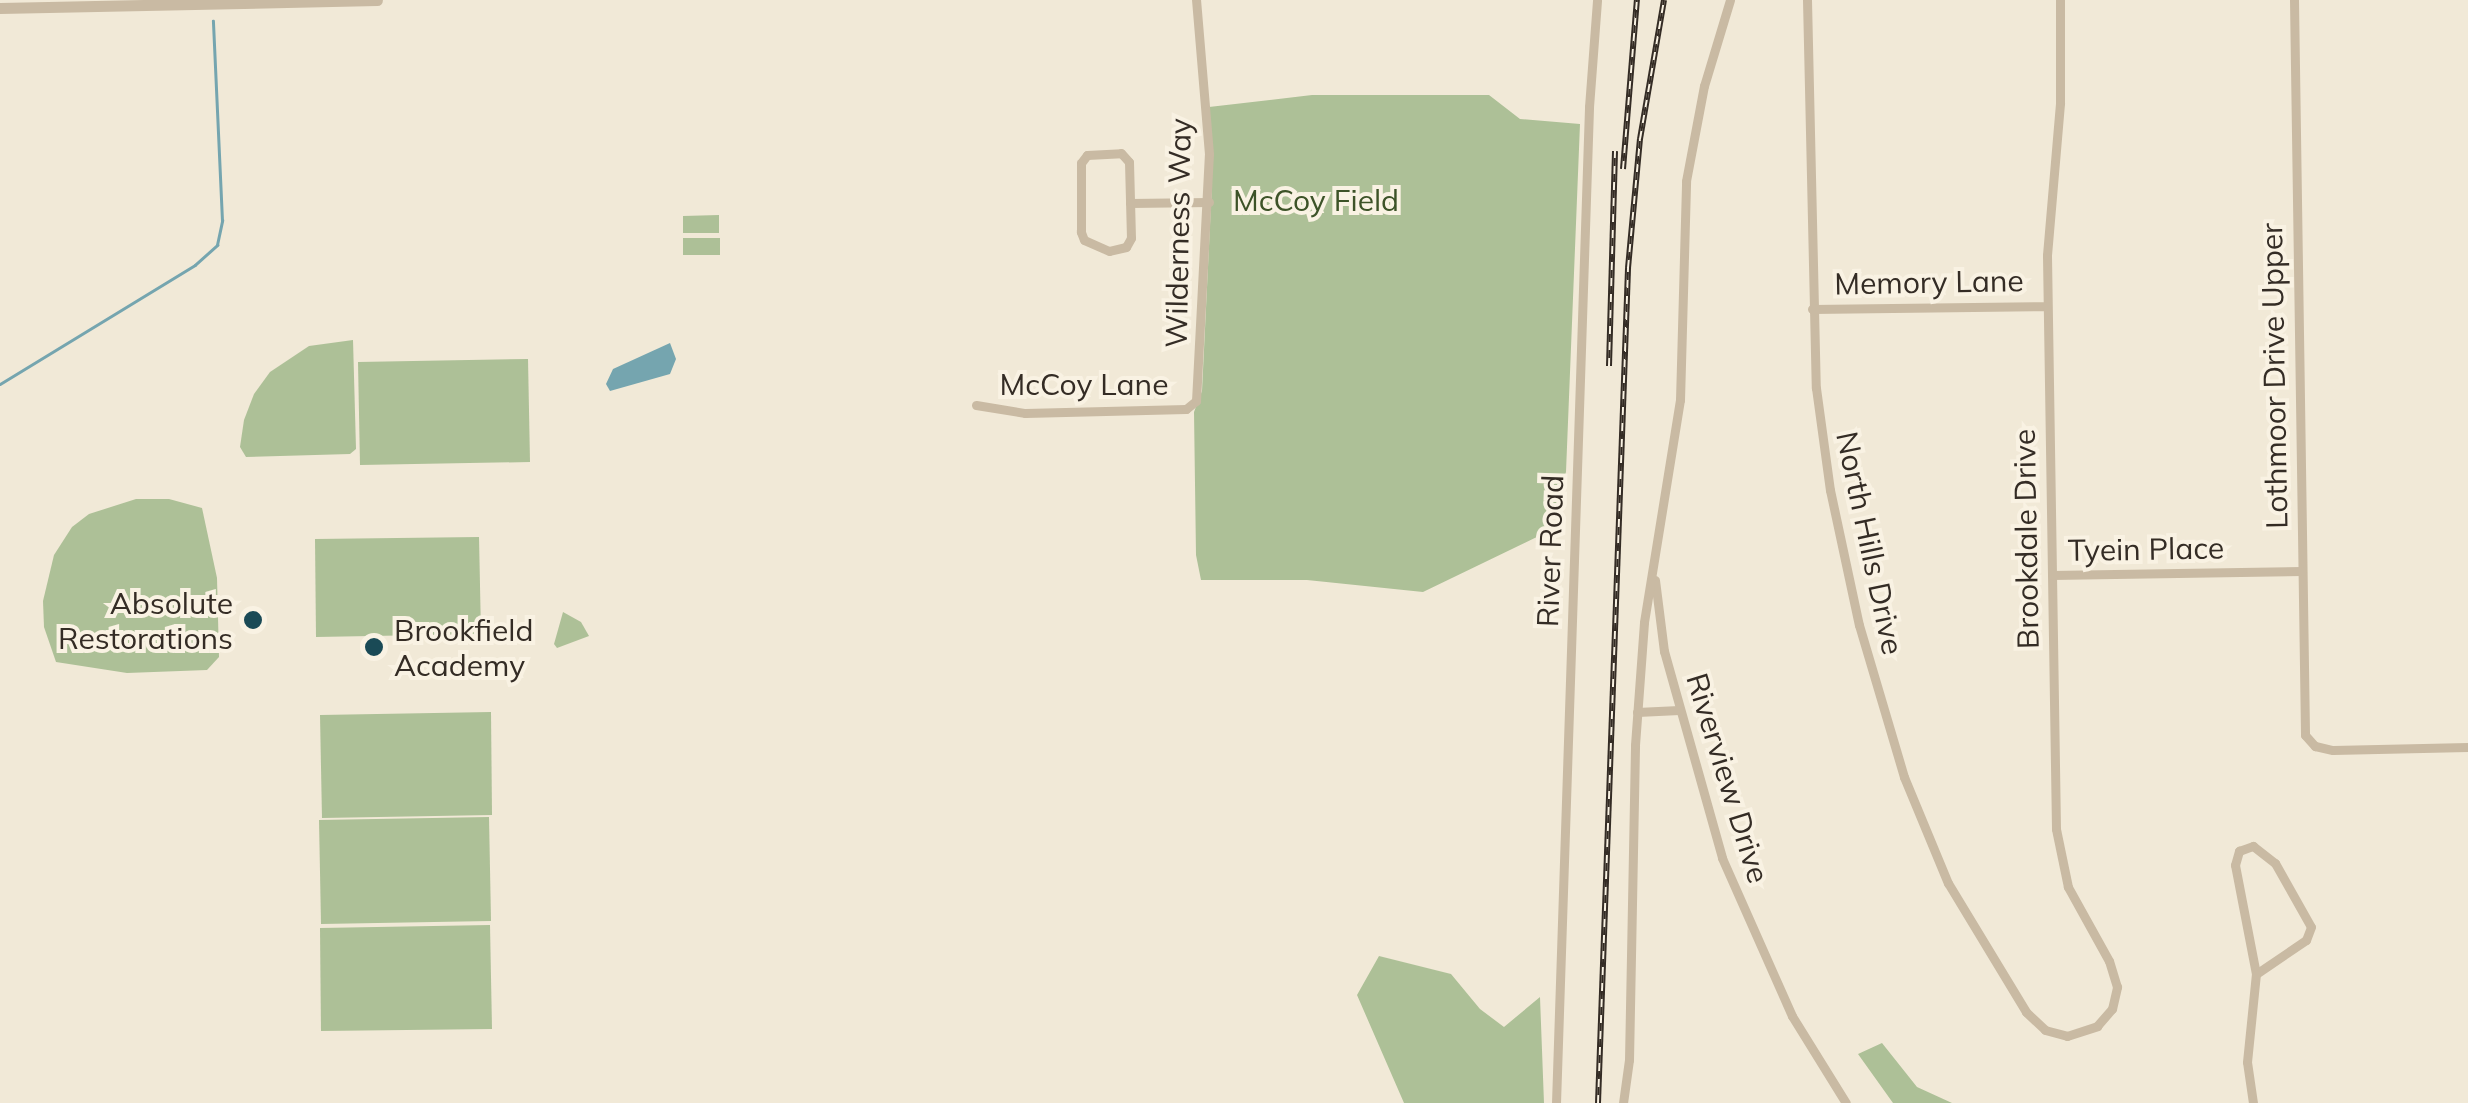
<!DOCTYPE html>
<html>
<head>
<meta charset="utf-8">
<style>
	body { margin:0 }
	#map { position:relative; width:2468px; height:1103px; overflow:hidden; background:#f1e9d7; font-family:Mulish,sans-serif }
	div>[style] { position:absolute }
	.green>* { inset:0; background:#adc097 }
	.water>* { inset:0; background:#75a5af }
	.stream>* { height:2.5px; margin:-1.25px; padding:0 1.25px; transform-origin:1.25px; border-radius:1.25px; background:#75a5af }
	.minor>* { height:9px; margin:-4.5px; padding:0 4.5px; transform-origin:4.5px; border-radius:4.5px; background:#c9baa3 }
	.tertiary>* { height:11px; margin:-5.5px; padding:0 5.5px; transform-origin:5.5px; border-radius:5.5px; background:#c9baa3 }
	.rail>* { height:6px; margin-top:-3px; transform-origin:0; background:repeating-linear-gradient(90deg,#f9f2e3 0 8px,#342c25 0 16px); box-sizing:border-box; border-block:2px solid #342c25 }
	.dots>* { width:28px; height:28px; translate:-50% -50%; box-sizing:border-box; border:5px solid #f9f2e3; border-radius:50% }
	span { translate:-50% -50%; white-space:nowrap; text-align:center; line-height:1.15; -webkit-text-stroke:8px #f9f2e3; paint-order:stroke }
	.park-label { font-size:30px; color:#3d5328 }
	.street-label { font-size:30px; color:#342c25 }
	.poi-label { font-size:30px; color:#342c25 }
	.right { translate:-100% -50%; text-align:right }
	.left { translate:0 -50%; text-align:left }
</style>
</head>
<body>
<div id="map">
	<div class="green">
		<i style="clip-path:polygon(1312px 95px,1489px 95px,1520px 119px,1580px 124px,1566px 472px,1547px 532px,1423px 592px,1307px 580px,1201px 580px,1196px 555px,1194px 412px,1202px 391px,1212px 184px,1209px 107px)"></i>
		<i style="clip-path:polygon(719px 215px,719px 233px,683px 233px,683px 216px)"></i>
		<i style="clip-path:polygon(683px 238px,720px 238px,720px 255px,683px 255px)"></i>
		<i style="clip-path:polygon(353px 340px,356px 449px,350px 454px,246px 457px,240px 447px,244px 420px,254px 394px,270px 372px,309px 346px)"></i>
		<i style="clip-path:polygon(528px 359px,530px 462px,360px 465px,358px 362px)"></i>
		<i style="clip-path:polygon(136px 499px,169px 499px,202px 508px,217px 578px,219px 657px,207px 670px,127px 673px,56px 662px,44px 627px,43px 601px,54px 555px,72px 527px,89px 514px)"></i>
		<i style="clip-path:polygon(479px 537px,481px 634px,316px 637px,315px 539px)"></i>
		<i style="clip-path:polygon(563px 612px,581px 622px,589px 636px,557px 648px,554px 644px)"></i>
		<i style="clip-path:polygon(491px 712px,492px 815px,322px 818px,320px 715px)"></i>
		<i style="clip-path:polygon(489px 817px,491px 921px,321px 924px,319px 820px)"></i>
		<i style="clip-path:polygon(490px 925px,492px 1029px,321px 1031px,320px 928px)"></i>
		<i style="clip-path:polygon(1379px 956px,1451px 974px,1480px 1009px,1504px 1027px,1540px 997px,1544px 1103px,1404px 1103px,1357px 995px)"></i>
		<i style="clip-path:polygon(1882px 1043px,1917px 1087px,1952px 1103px,1893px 1103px,1858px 1054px)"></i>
	</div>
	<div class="water">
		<i style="clip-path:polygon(670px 343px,676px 359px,670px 374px,610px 391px,606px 384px,613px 369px)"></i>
	</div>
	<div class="stream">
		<i style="left:0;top:384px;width:228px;rotate:-31.4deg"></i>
		<i style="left:195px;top:265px;width:30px;rotate:-42deg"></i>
		<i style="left:217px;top:245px;width:25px;rotate:-78deg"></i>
		<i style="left:222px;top:221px;width:200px;rotate:-92.6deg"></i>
	</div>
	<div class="minor">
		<i style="left:1807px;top:0;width:388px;rotate:88.7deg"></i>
		<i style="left:1816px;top:388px;width:103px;rotate:82.2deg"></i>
		<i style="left:1830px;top:490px;width:138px;rotate:77.9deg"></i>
		<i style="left:1859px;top:625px;width:159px;rotate:73.5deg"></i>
		<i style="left:1904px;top:777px;width:115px;rotate:67.5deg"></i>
		<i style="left:1948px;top:883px;width:151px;rotate:58.8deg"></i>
		<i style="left:2026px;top:1012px;width:26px;rotate:43deg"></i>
		<i style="left:2045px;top:1030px;width:23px;rotate:15deg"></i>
		<i style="left:2067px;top:1036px;width:32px;rotate:-18deg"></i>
		<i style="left:2097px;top:1026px;width:23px;rotate:-49deg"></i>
		<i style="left:2112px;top:1009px;width:23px;rotate:-77deg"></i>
		<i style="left:2117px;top:987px;width:27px;rotate:-107deg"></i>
		<i style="left:2109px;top:961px;width:85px;rotate:-119deg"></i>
		<i style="left:2068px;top:887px;width:59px;rotate:-101.7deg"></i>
		<i style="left:2056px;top:829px;width:574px;rotate:-90.9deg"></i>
		<i style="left:2047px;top:255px;width:153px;rotate:-85.1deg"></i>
		<i style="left:2060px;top:103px;width:103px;rotate:-90deg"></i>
		<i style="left:2294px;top:0;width:735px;rotate:89.14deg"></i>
		<i style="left:2305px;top:735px;width:15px;rotate:48deg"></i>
		<i style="left:2315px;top:746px;width:18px;rotate:13deg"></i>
		<i style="left:2333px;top:750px;width:135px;rotate:-1.3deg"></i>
		<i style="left:1121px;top:153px;width:12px;rotate:48deg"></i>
		<i style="left:1129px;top:162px;width:76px;rotate:88.5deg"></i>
		<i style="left:1131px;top:238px;width:10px;rotate:119deg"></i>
		<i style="left:1126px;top:247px;width:17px;rotate:167deg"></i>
		<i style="left:1109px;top:251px;width:27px;rotate:-156deg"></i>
		<i style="left:1084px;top:240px;width:9px;rotate:-111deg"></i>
		<i style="left:1081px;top:232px;width:69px;rotate:-90deg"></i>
		<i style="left:1081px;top:163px;width:10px;rotate:-53deg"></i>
		<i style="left:1087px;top:155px;width:34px;rotate:-3deg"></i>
		<i style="left:1130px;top:203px;width:79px;rotate:-0.7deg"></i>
		<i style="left:1812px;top:309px;width:235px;rotate:-0.7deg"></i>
		<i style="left:976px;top:405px;width:50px;rotate:9.3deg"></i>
		<i style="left:1025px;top:413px;width:161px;rotate:-1.4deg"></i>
		<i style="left:1186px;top:409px;width:13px;rotate:-39deg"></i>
		<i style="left:1196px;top:401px;width:247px;rotate:-87deg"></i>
		<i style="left:1209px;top:154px;width:155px;rotate:-94.8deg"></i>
		<i style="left:2052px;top:575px;width:250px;rotate:-0.9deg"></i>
		<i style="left:1655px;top:580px;width:72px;rotate:82.8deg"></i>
		<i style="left:1664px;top:651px;width:215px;rotate:74.3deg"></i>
		<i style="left:1722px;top:858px;width:173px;rotate:66.1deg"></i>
		<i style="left:1792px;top:1016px;width:102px;rotate:58.2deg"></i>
		<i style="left:1637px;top:712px;width:42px;rotate:-2.7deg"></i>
		<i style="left:2253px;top:846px;width:28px;rotate:38deg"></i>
		<i style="left:2275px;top:863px;width:73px;rotate:60.6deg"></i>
		<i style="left:2311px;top:927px;width:14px;rotate:111deg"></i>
		<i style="left:2306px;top:940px;width:60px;rotate:145.8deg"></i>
		<i style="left:2256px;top:974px;width:111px;rotate:-100.9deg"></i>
		<i style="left:2235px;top:865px;width:15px;rotate:-74deg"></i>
		<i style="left:2239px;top:851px;width:15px;rotate:-20deg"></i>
		<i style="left:1556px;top:1103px;width:997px;rotate:-88.1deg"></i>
		<i style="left:1589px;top:107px;width:107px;rotate:-85.7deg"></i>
		<i style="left:1623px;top:1103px;width:43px;rotate:-82.1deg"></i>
		<i style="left:1629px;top:1060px;width:315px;rotate:-88.9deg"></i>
		<i style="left:1635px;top:745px;width:123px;rotate:-85.8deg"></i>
		<i style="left:1644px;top:622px;width:225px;rotate:-80.8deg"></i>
		<i style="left:1680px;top:400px;width:219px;rotate:-88.4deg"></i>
		<i style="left:1686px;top:181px;width:97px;rotate:-79.3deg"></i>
		<i style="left:1704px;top:86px;width:90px;rotate:-73.2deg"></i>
		<i style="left:2253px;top:1103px;width:41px;rotate:-98.3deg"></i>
		<i style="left:2247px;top:1062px;width:88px;rotate:-84.2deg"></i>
	</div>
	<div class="tertiary">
		<i style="left:0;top:8px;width:377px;rotate:-1.2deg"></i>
	</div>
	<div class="rail">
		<i style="left:1623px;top:169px;width:170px;rotate:-85.3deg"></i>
		<i style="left:1609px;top:366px;width:215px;rotate:-88.4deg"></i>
		<i style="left:1598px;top:1103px;width:836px;rotate:-87.94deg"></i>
		<i style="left:1628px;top:268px;width:130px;rotate:-84.7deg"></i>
		<i style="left:1640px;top:139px;width:141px;rotate:-80.2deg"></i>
	</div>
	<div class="dots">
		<i style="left:253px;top:620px;background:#1a4a56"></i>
		<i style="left:374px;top:647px;background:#1a4a56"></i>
	</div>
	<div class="park-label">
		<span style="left:1316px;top:200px">McCoy Field</span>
	</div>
	<div class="street-label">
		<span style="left:1178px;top:233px;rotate:-89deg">Wilderness Way</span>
		<span style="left:1929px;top:282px;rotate:-1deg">Memory Lane</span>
		<span style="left:2274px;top:376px;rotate:-91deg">Lothmoor Drive Upper</span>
		<span style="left:1084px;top:384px">McCoy Lane</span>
		<span style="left:2026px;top:539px;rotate:-91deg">Brookdale Drive</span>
		<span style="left:1870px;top:543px;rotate:78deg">North Hills Drive</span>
		<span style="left:2146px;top:549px;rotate:-1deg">Tyein Place</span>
		<span style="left:1550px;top:551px;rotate:-88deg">River Road</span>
		<span style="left:1728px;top:778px;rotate:73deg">Riverview Drive</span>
	</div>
	<div class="poi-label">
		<span class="right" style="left:233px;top:620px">Absolute<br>Restorations</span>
		<span class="left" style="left:394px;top:647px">Brookfield<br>Academy</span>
	</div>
</div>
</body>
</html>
